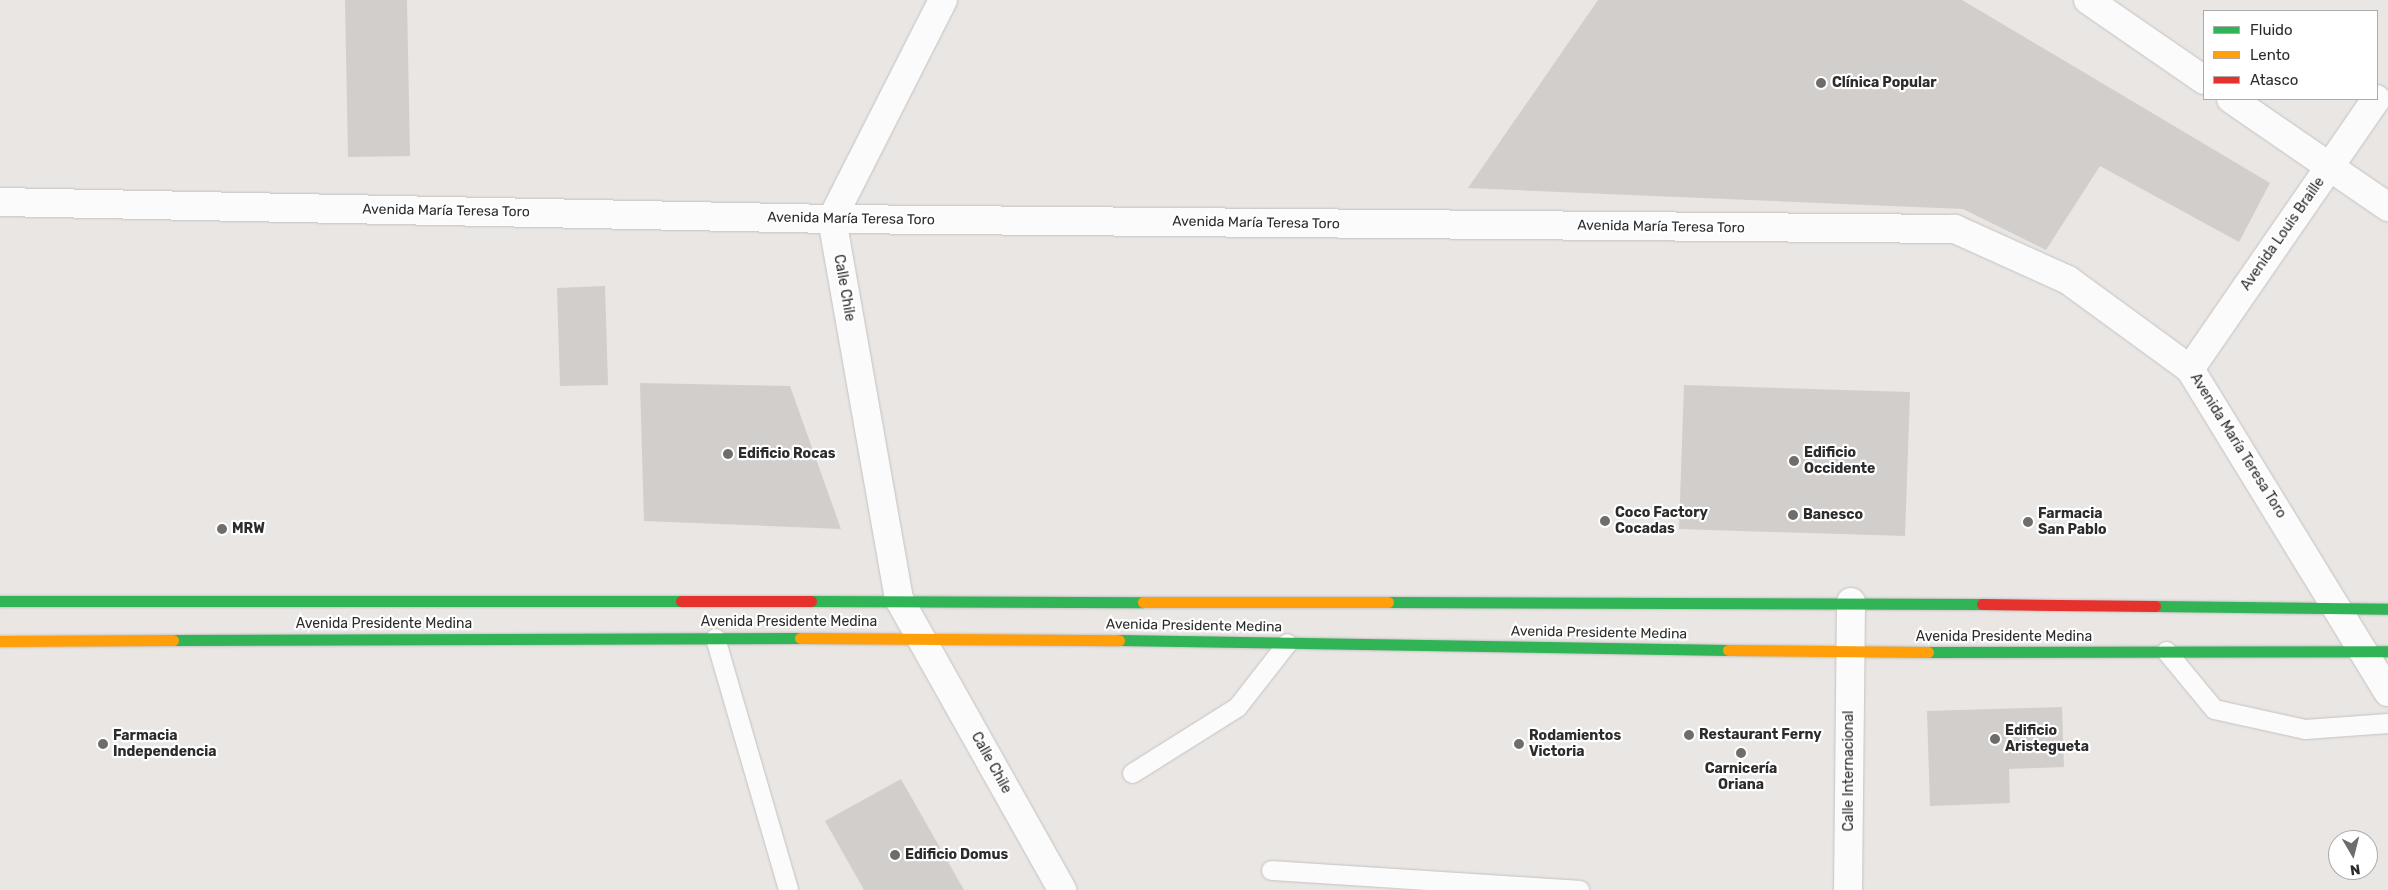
<!DOCTYPE html>
<html>
<head>
<meta charset="utf-8">
<style>
	body { margin:0 }
	#map { position:relative; width:2388px; height:890px; overflow:hidden; background:#e9e6e3; font-family:Rubik,sans-serif }
	div>[style] { position:absolute }
	.building>* { inset:0; background:#d1cecc }
	.roads { filter:drop-shadow(0 0 1px #c4c3c3) drop-shadow(0 0 1px #c4c3c3) }
	.lane>* { height:19px; margin:-9.5px; padding:0 9.5px; transform-origin:9.5px; border-radius:9.5px; background:#fcfbfb }
	.street>* { height:28px; margin:-14px; padding:0 14px; transform-origin:14px; border-radius:14px; background:#fcfbfb }
	.fast>* { height:11px; margin:-5.5px; padding:0 5.5px; transform-origin:5.5px; border-radius:5.5px; background:#30b455 }
	.slow>* { height:11px; margin:-5.5px; padding:0 5.5px; transform-origin:5.5px; border-radius:5.5px; background:#ff9f0a }
	.jam>* { height:11px; margin:-5.5px; padding:0 5.5px; transform-origin:5.5px; border-radius:5.5px; background:#e5322d }
	.dots>* { width:14px; height:14px; translate:-50% -50%; box-sizing:border-box; border:2px solid #fff; border-radius:50% }
	span { translate:-50% -50%; white-space:nowrap; text-align:center; line-height:1.15; -webkit-text-stroke:4.5px #fff; paint-order:stroke }
	.poi-label { font-size:14px; color:#2c2c2c; font-weight:700 }
	.left { translate:0 -50%; text-align:left }
	.street-label { font-size:14px; color:#2c2c2c }
	.legend { position:absolute; left:2203px; top:10px; width:175px; height:90px; box-sizing:border-box; background:#fff; border:1px solid #ababab; margin:0; padding:6px 9px; list-style:none; font-size:15px; color:#2c2c2c }
	.legend li { display:flex; align-items:center; gap:10px; height:25px }
	.legend b { width:25px; border:1px solid #ababab }
	.north { position:absolute; left:2328px; top:830px; width:50px; height:50px; box-sizing:border-box; background:#fff; border:1px solid #ababab; border-radius:50%; rotate:172deg; font-size:14px; font-weight:700; line-height:20px; text-align:center; color:#2c2c2c }
	.north::after { content:''; display:block; margin:auto; width:18px; height:22px; background:#6e6d6c; clip-path:polygon(50% 0,100% 100%,50% 72%,0 100%) }
</style>
</head>
<body>
<div id="map">
	<div class="building">
		<i style="clip-path:polygon(345px 0,407px 0,410px 156px,348px 157px)"></i>
		<i style="clip-path:polygon(1598px 0,1962px 0,2270px 183px,2239px 242px,2100px 166px,2046px 250px,1963px 209px,1468px 188px)"></i>
		<i style="clip-path:polygon(605px 286px,608px 385px,560px 386px,557px 288px)"></i>
		<i style="clip-path:polygon(640px 383px,790px 386px,841px 529px,644px 521px)"></i>
		<i style="clip-path:polygon(1684px 385px,1910px 392px,1905px 536px,1679px 529px)"></i>
		<i style="clip-path:polygon(2062px 707px,2064px 767px,2009px 769px,2010px 803px,1930px 806px,1927px 711px)"></i>
		<i style="clip-path:polygon(901px 779px,964px 890px,864px 890px,825px 821px)"></i>
	</div>
	<div class="roads">
		<div class="lane">
			<i style="left:715px;top:638px;width:262px;rotate:73.8deg"></i>
			<i style="left:2166px;top:651px;width:75px;rotate:50.4deg"></i>
			<i style="left:2214px;top:709px;width:93px;rotate:12.4deg"></i>
			<i style="left:2305px;top:729px;width:83px;rotate:-4.1deg"></i>
			<i style="left:1132px;top:773px;width:124px;rotate:-32.2deg"></i>
			<i style="left:1237px;top:707px;width:81px;rotate:-52deg"></i>
			<i style="left:1271px;top:870px;width:309px;rotate:3.7deg"></i>
		</div>
		<div class="street">
			<i style="left:943px;top:0;width:246px;rotate:116.9deg"></i>
			<i style="left:832px;top:219px;width:386px;rotate:80deg"></i>
			<i style="left:899px;top:599px;width:334px;rotate:60.7deg"></i>
			<i style="left:2088px;top:0;width:141px;rotate:34.6deg"></i>
			<i style="left:2231px;top:99px;width:191px;rotate:34.5deg"></i>
			<i style="left:0;top:202px;width:832px;rotate:1.17deg"></i>
			<i style="left:832px;top:219px;width:1123px;rotate:0.51deg"></i>
			<i style="left:1955px;top:229px;width:124px;rotate:24.3deg"></i>
			<i style="left:2068px;top:280px;width:151px;rotate:36.1deg"></i>
			<i style="left:2190px;top:369px;width:379px;rotate:58.5deg"></i>
			<i style="left:2190px;top:369px;width:328px;rotate:-55.4deg"></i>
			<i style="left:1848px;top:890px;width:288px;rotate:-89.4deg"></i>
		</div>
		<div class="fast">
			<i style="left:0;top:601px;width:681px"></i>
			<i style="left:811px;top:601px;width:332px;rotate:0.2deg"></i>
			<i style="left:1388px;top:602px;width:594px;rotate:0.19deg"></i>
			<i style="left:2155px;top:606px;width:233px;rotate:0.7deg"></i>
			<i style="left:173px;top:640px;width:627px;rotate:-0.18deg"></i>
			<i style="left:1119px;top:640px;width:609px;rotate:0.94deg"></i>
			<i style="left:1928px;top:652px;width:460px;rotate:-0.1deg"></i>
		</div>
		<div class="slow">
			<i style="left:1143px;top:602px;width:245px"></i>
			<i style="left:800px;top:638px;width:319px;rotate:0.4deg"></i>
			<i style="left:0;top:641px;width:173px;rotate:-0.3deg"></i>
			<i style="left:1728px;top:650px;width:200px;rotate:0.6deg"></i>
		</div>
		<div class="jam">
			<i style="left:681px;top:601px;width:130px"></i>
			<i style="left:1982px;top:604px;width:173px;rotate:0.7deg"></i>
		</div>
	</div>
	<div class="dots">
		<i style="left:1821px;top:83px;background:#6e6d6c"></i>
		<i style="left:728px;top:454px;background:#6e6d6c"></i>
		<i style="left:1794px;top:461px;background:#6e6d6c"></i>
		<i style="left:1793px;top:515px;background:#6e6d6c"></i>
		<i style="left:1605px;top:521px;background:#6e6d6c"></i>
		<i style="left:2028px;top:522px;background:#6e6d6c"></i>
		<i style="left:222px;top:529px;background:#6e6d6c"></i>
		<i style="left:1689px;top:735px;background:#6e6d6c"></i>
		<i style="left:1995px;top:739px;background:#6e6d6c"></i>
		<i style="left:103px;top:744px;background:#6e6d6c"></i>
		<i style="left:1519px;top:744px;background:#6e6d6c"></i>
		<i style="left:1741px;top:753px;background:#6e6d6c"></i>
		<i style="left:895px;top:855px;background:#6e6d6c"></i>
	</div>
	<div class="poi-label">
		<span class="left" style="left:1832px;top:83px">Clínica Popular</span>
		<span class="left" style="left:1804px;top:461px">Edificio<br>Occidente</span>
		<span class="left" style="left:738px;top:454px">Edificio Rocas</span>
		<span class="left" style="left:1615px;top:521px">Coco Factory<br>Cocadas</span>
		<span class="left" style="left:2038px;top:522px">Farmacia<br>San Pablo</span>
		<span class="left" style="left:1803px;top:515px">Banesco</span>
		<span class="left" style="left:232px;top:529px">MRW</span>
		<span class="left" style="left:2005px;top:739px">Edificio<br>Aristegueta</span>
		<span class="left" style="left:1699px;top:735px">Restaurant Ferny</span>
		<span class="left" style="left:113px;top:744px">Farmacia<br>Independencia</span>
		<span class="left" style="left:1529px;top:744px">Rodamientos<br>Victoria</span>
		<span style="left:1741px;top:777px">Carnicería<br>Oriana</span>
		<span class="left" style="left:905px;top:855px">Edificio Domus</span>
	</div>
	<div class="street-label">
		<span style="left:446px;top:211px;rotate:1deg">Avenida María Teresa Toro</span>
		<span style="left:851px;top:219px;rotate:1deg">Avenida María Teresa Toro</span>
		<span style="left:1256px;top:223px;rotate:1deg">Avenida María Teresa Toro</span>
		<span style="left:1661px;top:227px;rotate:1deg">Avenida María Teresa Toro</span>
		<span style="left:2283px;top:234px;rotate:-55deg">Avenida Louis Braille</span>
		<span style="left:844px;top:288px;rotate:80deg">Calle Chile</span>
		<span style="left:2238px;top:446px;rotate:58deg">Avenida María Teresa Toro</span>
		<span style="left:789px;top:622px">Avenida Presidente Medina</span>
		<span style="left:384px;top:624px">Avenida Presidente Medina</span>
		<span style="left:1194px;top:626px;rotate:1deg">Avenida Presidente Medina</span>
		<span style="left:1599px;top:633px;rotate:1deg">Avenida Presidente Medina</span>
		<span style="left:2004px;top:637px">Avenida Presidente Medina</span>
		<span style="left:991px;top:763px;rotate:61deg">Calle Chile</span>
		<span style="left:1849px;top:771px;rotate:-90deg">Calle Internacional</span>
	</div>
	<ul class="legend">
	<li><b style="height:6px;background:#30b455"></b>Fluido</li>
	<li><b style="height:6px;background:#ff9f0a"></b>Lento</li>
	<li><b style="height:6px;background:#e5322d"></b>Atasco</li>
	</ul>
	<div class="north">N</div>
</div>
</body>
</html>
